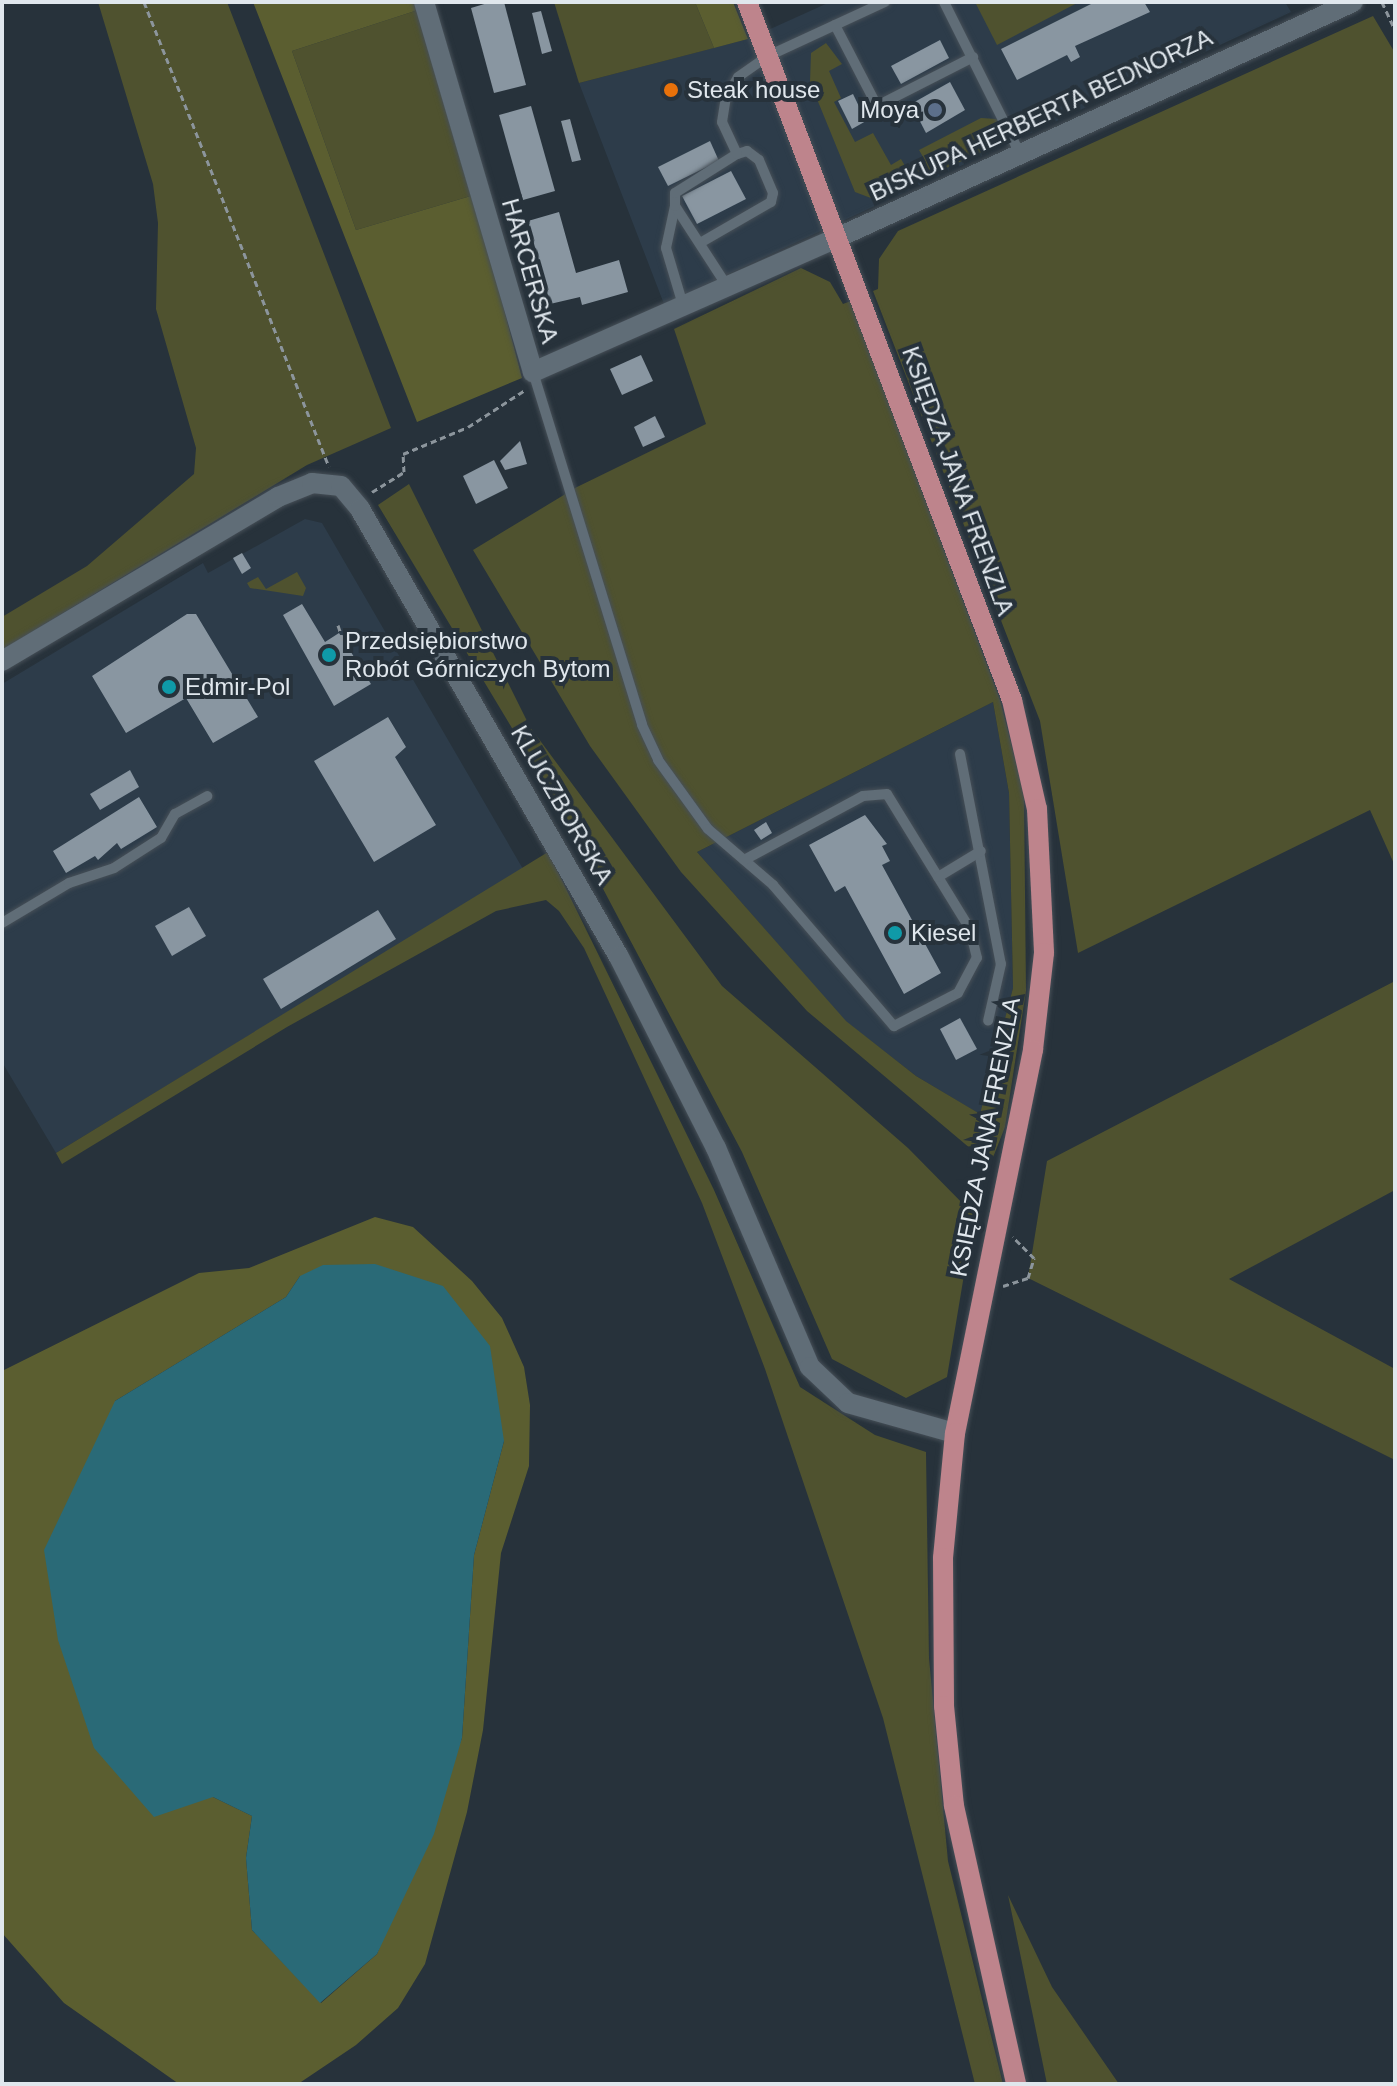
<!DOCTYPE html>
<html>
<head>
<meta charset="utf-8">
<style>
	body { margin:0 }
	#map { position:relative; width:1397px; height:2086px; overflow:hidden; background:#27323b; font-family:Arial,sans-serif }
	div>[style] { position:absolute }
	.built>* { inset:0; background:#2d3c4a }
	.green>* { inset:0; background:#4f522f }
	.forest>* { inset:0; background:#5b5e30 }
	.water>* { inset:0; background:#2a6a77 }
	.building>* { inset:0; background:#8996a1 }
	.path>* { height:3px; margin-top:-1.5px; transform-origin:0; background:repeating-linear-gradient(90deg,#8c959c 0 6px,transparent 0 10px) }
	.roads { filter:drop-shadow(0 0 2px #464f57) drop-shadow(0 0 2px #464f57) }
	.lane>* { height:10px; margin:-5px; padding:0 5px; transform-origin:5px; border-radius:5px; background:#606d77 }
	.street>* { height:20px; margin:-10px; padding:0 10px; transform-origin:10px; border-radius:10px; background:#606d77 }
	.secondary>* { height:20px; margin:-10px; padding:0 10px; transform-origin:10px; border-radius:10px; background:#606d77 }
	.primary>* { height:20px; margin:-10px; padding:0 10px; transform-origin:10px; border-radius:10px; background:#be848c }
	.dots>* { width:22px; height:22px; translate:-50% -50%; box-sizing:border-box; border:4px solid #27323b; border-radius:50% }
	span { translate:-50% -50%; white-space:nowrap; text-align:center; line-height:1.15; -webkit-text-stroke:8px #27323b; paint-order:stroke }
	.poi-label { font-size:24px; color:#e0e7ed }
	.left { translate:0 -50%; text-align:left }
	.right { translate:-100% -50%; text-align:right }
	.street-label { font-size:24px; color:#e0e7ed }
	.frame { position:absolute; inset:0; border:4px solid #e0e7ed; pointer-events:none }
</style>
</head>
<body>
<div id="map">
	<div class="built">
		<i style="clip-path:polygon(830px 2px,1285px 2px,1291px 12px,664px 304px,579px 83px,748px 39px)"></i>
		<i style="clip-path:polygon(305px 519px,322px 523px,523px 869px,56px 1153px,2px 1062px,2px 684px,203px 563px,208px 573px)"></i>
		<i style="clip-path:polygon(993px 702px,1009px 793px,1013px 988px,981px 1115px,916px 1076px,845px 1021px,697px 852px)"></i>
	</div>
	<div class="green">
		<i style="clip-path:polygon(98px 2px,227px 2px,391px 428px,307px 465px,2px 650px,2px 617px,87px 566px,194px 474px,196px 448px,156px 309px,158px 223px,153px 184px)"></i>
		<i style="clip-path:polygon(554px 2px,695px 2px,714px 48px,579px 83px)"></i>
		<i style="clip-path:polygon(975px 2px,1079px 2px,997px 45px)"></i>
		<i style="clip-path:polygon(418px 10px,474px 195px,356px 230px,292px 51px)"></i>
		<i style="clip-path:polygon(1373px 16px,1395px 53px,1395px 866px,1370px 810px,1078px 953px,1040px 721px,873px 291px,878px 289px,879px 259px,898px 231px)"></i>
		<i style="clip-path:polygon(826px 43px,842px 64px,829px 71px,841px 98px,834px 102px,855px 142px,873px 133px,891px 165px,901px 159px,908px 171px,926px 162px,919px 150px,981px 118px,997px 119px,1003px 128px,995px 146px,876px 200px,855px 192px,810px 82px,811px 53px)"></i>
		<i style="clip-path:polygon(evenodd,801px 268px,830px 282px,843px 304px,851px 301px,1000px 700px,1024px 794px,1026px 991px,1005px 1127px,990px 1165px,807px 1011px,681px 872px,590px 746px,473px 550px,577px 487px,706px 424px,674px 329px,801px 268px,993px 702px,1009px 793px,1013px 988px,980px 1114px,916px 1076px,846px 1021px,697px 852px,993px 702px)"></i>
		<i style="clip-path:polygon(409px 484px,530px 727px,722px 986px,908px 1148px,974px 1215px,947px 1377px,906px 1398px,832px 1359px,742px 1152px,563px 813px,378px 505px)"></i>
		<i style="clip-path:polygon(297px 572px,306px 588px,303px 596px,250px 588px,247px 583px,258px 577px,266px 589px)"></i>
		<i style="clip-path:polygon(548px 852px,714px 1190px,800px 1387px,875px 1435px,926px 1452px,929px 1658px,948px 1861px,1003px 2084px,975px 2084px,883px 1718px,765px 1369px,702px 1203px,584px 948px,559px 911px,546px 900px,496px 911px,287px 1027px,62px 1164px,56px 1153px)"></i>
		<i style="clip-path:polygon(1395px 981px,1395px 1190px,1229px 1279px,1395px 1369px,1395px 1460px,1028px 1278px,1047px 1161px)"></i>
		<i style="clip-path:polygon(1008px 1895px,1052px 1987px,1119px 2084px,1047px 2084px)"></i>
	</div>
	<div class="forest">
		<i style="clip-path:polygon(253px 2px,416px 2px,418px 10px,292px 51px,356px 230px,474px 195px,522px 378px,417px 422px)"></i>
		<i style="clip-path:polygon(695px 2px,733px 2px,748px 39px,714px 48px)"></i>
		<i style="clip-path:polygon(evenodd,375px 1217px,413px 1227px,472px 1281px,502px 1318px,524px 1367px,530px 1405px,529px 1466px,501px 1553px,483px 1730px,467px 1812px,425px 1964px,398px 2008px,356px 2045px,298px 2084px,179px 2084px,64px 2003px,2px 1933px,2px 1371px,199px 1273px,249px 1268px,375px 1217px,300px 1276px,504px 1441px,474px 1555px,462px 1738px,377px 1954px,321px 2003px,252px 1930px,246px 1858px,252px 1816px,213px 1797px,115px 1401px,286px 1297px,300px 1276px)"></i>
	</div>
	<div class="water">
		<i style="clip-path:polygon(375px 1264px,443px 1286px,490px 1346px,504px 1441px,474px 1555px,462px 1738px,434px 1834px,377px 1954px,320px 2003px,252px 1930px,246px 1858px,252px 1816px,213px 1797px,154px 1817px,94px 1748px,58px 1640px,44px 1550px,115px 1401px,286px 1297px,300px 1276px,323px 1265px)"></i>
	</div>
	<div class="building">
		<i style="clip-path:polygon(491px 2px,504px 2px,526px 85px,494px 93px,471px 8px)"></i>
		<i style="clip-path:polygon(1095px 2px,1144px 2px,1150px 12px,1075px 46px,1080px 57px,1071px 62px,1067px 55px,1017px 80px,1001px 49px)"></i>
		<i style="clip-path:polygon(541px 11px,552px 51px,542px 54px,532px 13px)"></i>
		<i style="clip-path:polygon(940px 40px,949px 58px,901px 84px,891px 66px)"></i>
		<i style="clip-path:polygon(950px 82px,965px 110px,926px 133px,911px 104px)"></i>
		<i style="clip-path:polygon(853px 94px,866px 121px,852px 129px,838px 101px)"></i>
		<i style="clip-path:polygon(531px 106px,555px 191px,523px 200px,499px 115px)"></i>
		<i style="clip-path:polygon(570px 119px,581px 160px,572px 162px,561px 121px)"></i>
		<i style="clip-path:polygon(710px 141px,719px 161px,668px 186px,658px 167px)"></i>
		<i style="clip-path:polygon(731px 171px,746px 199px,697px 224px,682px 196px)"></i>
		<i style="clip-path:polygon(559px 212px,576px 273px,619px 260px,628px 292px,582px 305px,580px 297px,550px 304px,528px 221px)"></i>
		<i style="clip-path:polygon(641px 355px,653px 381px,622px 395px,610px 369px)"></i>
		<i style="clip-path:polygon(655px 416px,665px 437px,643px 447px,634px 427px)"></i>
		<i style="clip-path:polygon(520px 441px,527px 464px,505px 470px,500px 461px)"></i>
		<i style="clip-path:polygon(494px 460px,508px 488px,476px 504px,463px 476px)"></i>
		<i style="clip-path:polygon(242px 553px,251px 568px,242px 574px,233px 558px)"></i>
		<i style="clip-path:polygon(302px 604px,325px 642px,339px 633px,371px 684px,334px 706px,283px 615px)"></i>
		<i style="clip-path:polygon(187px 614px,196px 614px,258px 717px,213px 743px,186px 698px,126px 733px,92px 676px)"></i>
		<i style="clip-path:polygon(388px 717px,406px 747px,395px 757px,436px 825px,374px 862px,314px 761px)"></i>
		<i style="clip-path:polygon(130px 770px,139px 787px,100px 810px,90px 794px)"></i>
		<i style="clip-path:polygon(139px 797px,157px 827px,121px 849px,117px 843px,98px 860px,95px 856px,66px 873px,53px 851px)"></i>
		<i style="clip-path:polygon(865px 815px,887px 844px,882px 846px,890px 861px,882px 865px,941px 973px,904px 994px,845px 886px,835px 892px,809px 845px)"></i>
		<i style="clip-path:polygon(766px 822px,772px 833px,761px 840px,754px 830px)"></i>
		<i style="clip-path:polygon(189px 907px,206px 936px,172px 956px,155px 926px)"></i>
		<i style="clip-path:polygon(378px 910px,396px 939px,281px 1009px,263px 979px)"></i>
		<i style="clip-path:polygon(960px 1018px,977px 1049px,956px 1060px,940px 1029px)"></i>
	</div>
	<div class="path">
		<i style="left:144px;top:2px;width:500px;rotate:68.3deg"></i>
		<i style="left:1382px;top:2px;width:31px;rotate:65deg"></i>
		<i style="left:372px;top:492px;width:38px;rotate:-32deg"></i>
		<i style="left:404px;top:472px;width:18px;rotate:-93deg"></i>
		<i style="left:403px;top:454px;width:70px;rotate:-22.6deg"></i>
		<i style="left:468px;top:427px;width:68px;rotate:-33deg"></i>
		<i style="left:338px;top:625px;width:16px;rotate:72deg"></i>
		<i style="left:1003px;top:1286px;width:26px;rotate:-18deg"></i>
		<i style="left:1028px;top:1278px;width:21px;rotate:-73deg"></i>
		<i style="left:1034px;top:1258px;width:30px;rotate:-135deg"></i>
	</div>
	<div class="roads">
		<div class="lane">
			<i style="left:944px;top:2px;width:168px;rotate:63.4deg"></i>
			<i style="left:835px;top:25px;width:91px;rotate:62.6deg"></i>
			<i style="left:877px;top:106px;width:108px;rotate:-27deg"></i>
			<i style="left:675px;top:206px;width:43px;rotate:102.1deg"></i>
			<i style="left:666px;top:248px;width:59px;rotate:73.4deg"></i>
			<i style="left:700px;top:243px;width:82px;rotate:-30deg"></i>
			<i style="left:771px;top:202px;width:9px;rotate:-77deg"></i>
			<i style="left:773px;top:193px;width:36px;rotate:-113deg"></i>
			<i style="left:759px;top:160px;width:15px;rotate:-143deg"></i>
			<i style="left:747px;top:151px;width:10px;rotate:163deg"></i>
			<i style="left:727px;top:286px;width:95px;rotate:-123deg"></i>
			<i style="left:675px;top:206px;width:13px;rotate:-90deg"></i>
			<i style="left:675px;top:193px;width:73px;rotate:-32.2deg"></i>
			<i style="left:737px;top:154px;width:35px;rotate:-115deg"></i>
			<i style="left:722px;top:122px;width:24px;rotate:-81deg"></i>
			<i style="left:726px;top:98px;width:24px;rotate:-60deg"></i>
			<i style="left:738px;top:77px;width:37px;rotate:-35deg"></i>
			<i style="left:768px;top:56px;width:129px;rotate:-24.8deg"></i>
			<i style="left:533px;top:372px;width:369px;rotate:72.8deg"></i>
			<i style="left:642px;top:725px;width:38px;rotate:65deg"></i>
			<i style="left:658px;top:760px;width:85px;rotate:54.1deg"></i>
			<i style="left:708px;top:829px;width:86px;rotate:40.7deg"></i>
			<i style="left:773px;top:885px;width:186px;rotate:49.4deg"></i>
			<i style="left:894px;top:1026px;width:72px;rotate:-27.3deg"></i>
			<i style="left:958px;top:993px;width:40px;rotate:-62deg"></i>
			<i style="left:977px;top:958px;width:30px;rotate:-104deg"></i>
			<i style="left:970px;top:929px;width:158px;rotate:-121.6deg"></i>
			<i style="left:887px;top:794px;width:24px;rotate:175deg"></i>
			<i style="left:863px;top:796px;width:135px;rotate:151.7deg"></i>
			<i style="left:960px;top:754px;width:214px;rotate:79deg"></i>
			<i style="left:1001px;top:964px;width:58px;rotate:102.8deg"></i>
			<i style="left:938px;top:877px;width:50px;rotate:-31.2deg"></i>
			<i style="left:2px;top:923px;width:78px;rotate:-30.8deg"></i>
			<i style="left:69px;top:883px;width:47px;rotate:-18.4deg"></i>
			<i style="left:114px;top:868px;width:56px;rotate:-32.6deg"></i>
			<i style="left:161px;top:838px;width:28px;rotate:-60deg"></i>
			<i style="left:175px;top:814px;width:37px;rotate:-29deg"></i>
		</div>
		<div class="street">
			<i style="left:424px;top:2px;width:386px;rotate:73.6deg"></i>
			<i style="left:533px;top:372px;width:334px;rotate:-23.8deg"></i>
		</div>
		<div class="secondary">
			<i style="left:839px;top:237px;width:565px;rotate:-24.57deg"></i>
			<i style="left:2px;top:661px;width:321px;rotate:-30.7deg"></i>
			<i style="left:278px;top:497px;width:37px;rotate:-22deg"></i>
			<i style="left:312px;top:483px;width:29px;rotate:6deg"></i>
			<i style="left:341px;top:486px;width:30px;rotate:50deg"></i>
			<i style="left:360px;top:509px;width:517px;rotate:59.97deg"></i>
			<i style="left:619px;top:957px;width:214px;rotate:63.1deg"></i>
			<i style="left:716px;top:1148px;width:238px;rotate:66.8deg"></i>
			<i style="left:810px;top:1367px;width:52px;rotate:43.5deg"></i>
			<i style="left:848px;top:1403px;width:111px;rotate:15.7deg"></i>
		</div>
		<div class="primary">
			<i style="left:747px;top:2px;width:747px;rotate:69.21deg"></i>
			<i style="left:1012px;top:700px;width:112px;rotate:77.1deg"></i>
			<i style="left:1037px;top:809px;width:144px;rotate:87.2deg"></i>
			<i style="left:1044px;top:953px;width:98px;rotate:96.5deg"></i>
			<i style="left:1033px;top:1050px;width:391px;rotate:101.5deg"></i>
			<i style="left:955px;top:1433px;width:126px;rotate:95.5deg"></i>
			<i style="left:943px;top:1558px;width:148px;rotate:89.6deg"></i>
			<i style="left:944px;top:1706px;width:100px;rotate:84.3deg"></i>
			<i style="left:954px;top:1806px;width:285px;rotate:77.4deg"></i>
		</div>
	</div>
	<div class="dots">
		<i style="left:671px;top:90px;background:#e8710a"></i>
		<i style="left:935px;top:110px;background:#5c6f8a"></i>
		<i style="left:329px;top:655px;background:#0f9aa8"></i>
		<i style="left:169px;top:687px;background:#0f9aa8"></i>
		<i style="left:895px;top:933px;background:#0f9aa8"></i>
	</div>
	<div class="poi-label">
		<span class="left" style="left:687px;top:90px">Steak house</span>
		<span class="right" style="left:919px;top:110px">Moya</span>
		<span class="left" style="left:345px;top:655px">Przedsiębiorstwo<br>Robót Górniczych Bytom</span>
		<span class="left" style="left:185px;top:687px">Edmir-Pol</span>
		<span class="left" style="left:911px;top:933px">Kiesel</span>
	</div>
	<div class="street-label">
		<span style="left:1041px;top:115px;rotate:-25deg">BISKUPA HERBERTA BEDNORZA</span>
		<span style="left:530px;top:271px;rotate:74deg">HARCERSKA</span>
		<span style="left:958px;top:481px;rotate:70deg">KSIĘDZA JANA FRENZLA</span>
		<span style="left:562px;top:805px;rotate:60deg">KLUCZBORSKA</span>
		<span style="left:985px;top:1137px;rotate:-79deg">KSIĘDZA JANA FRENZLA</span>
	</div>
	<div class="frame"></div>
</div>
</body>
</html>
